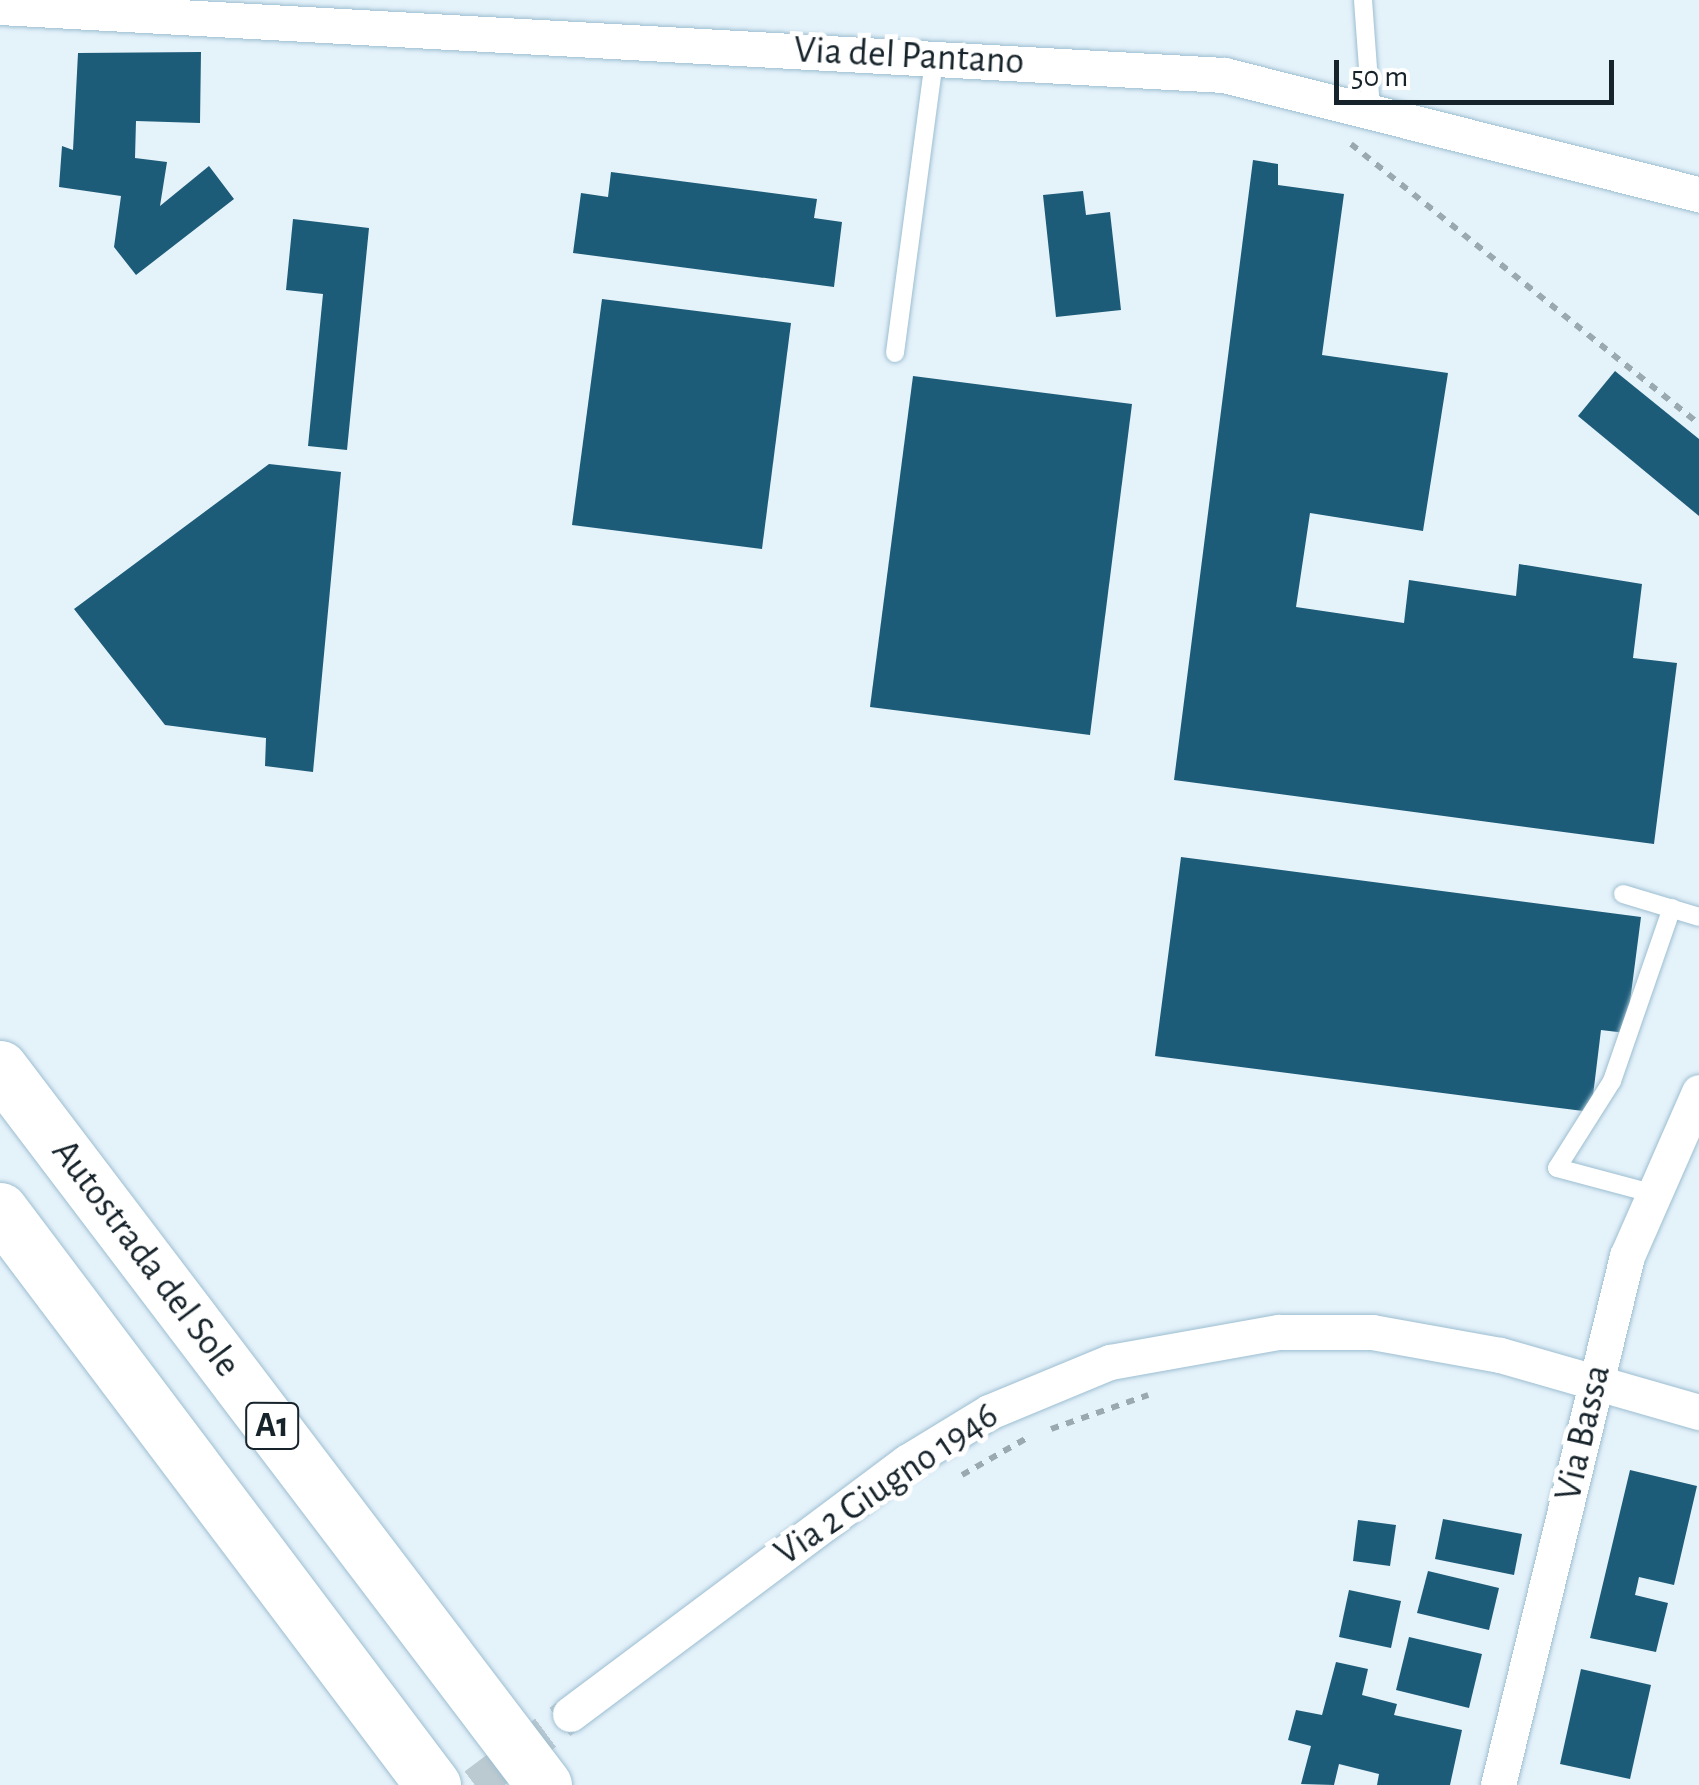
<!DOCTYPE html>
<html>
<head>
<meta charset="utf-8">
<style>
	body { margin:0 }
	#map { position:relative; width:1699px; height:1785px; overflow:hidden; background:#e4f2fa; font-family:"Alegreya Sans",sans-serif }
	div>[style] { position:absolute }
	.building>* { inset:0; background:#1d5c79 }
	.street-tunnel>* { height:35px; margin-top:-17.5px; transform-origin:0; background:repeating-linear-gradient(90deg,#bbc9d0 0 35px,transparent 0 53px) }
	.path>* { height:6px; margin-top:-3px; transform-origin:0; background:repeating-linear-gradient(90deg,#9aa8af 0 8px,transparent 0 16px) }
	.roads { filter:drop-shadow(0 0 2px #9dbed1) drop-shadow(0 0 2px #9dbed1) }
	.lane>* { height:18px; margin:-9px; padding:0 9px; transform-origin:9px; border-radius:9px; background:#fff }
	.street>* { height:35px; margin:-17.5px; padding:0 17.5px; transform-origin:17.5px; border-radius:17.5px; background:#fff }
	.highway>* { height:55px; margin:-27.5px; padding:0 27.5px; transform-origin:27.5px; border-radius:27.5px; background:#fff }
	span { translate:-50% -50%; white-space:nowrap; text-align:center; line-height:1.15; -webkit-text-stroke:10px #fff; paint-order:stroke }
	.shield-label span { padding:2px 8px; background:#fff; border:2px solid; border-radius:8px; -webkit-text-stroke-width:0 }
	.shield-label { font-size:35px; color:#16232a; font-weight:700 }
	.street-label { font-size:38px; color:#16232a }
	.scale { position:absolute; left:1334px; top:60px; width:280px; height:45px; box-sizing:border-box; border:5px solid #16232a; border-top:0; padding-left:12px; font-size:30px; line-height:35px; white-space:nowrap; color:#16232a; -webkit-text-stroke:8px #fff; paint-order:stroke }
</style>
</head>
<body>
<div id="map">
	<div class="building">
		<i style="clip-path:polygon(201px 52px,200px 123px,136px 121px,135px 158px,167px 162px,160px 206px,209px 166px,234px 199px,136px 275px,114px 247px,121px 196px,59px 187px,62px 146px,73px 150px,78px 53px)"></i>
		<i style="clip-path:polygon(1253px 160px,1278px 164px,1278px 185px,1344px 194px,1322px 355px,1448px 373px,1423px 531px,1310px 513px,1296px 607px,1404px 623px,1409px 580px,1516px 596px,1519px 564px,1642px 584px,1633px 658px,1677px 663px,1654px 844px,1174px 780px)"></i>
		<i style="clip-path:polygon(611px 172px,817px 199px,814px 218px,842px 222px,834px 287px,573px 253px,581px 193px,608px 197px)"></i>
		<i style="clip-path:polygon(1083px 191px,1086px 215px,1110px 212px,1121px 310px,1056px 317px,1043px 195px)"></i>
		<i style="clip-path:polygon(293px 219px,369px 228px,347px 450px,308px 446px,323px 294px,286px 290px)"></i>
		<i style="clip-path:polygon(602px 299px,791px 323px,762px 549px,572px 525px)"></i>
		<i style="clip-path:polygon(1615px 371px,1699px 439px,1699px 516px,1578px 416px)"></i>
		<i style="clip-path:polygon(913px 376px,1132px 404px,1090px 735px,870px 707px)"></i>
		<i style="clip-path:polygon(269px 464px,341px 472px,313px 772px,265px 766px,266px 738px,165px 725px,74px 609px)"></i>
		<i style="clip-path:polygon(1181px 857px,1641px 917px,1626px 1033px,1601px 1030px,1591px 1112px,1155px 1056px)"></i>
		<i style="clip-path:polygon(1630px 1470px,1697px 1486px,1674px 1585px,1639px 1577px,1635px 1595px,1668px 1603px,1656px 1652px,1590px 1638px)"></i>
		<i style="clip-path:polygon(1443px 1519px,1522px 1534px,1514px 1575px,1435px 1559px)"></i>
		<i style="clip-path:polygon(1358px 1520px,1396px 1525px,1390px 1566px,1353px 1561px)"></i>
		<i style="clip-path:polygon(1428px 1571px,1499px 1588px,1489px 1630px,1417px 1613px)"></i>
		<i style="clip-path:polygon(1349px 1590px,1401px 1601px,1391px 1648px,1339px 1637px)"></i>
		<i style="clip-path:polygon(1409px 1637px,1482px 1654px,1469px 1708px,1396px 1690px)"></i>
		<i style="clip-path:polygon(1336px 1662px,1368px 1669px,1362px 1695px,1397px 1704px,1394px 1715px,1462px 1730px,1450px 1785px,1377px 1785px,1379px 1774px,1339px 1764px,1334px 1785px,1301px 1784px,1311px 1746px,1288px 1740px,1296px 1710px,1322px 1715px)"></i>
		<i style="clip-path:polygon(1581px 1669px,1651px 1685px,1630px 1779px,1560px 1764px)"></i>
	</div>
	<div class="street-tunnel">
		<i style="left:475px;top:1785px;width:119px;rotate:-36.8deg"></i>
	</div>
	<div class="path">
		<i style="left:1351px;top:144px;width:447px;rotate:38.8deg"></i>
		<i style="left:1051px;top:1429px;width:103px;rotate:-19.3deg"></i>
		<i style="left:962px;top:1475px;width:73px;rotate:-29.7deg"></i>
	</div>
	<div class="roads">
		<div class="lane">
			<i style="left:1363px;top:0;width:109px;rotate:85.8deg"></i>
			<i style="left:895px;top:353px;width:297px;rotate:-82.4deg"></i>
			<i style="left:1623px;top:894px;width:79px;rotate:16.8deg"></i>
			<i style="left:1651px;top:1193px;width:97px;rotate:-165.1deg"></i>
			<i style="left:1557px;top:1168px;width:103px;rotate:-57.7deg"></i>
			<i style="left:1612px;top:1081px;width:183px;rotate:-70.9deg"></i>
		</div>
		<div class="street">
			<i style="left:0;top:7px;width:1226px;rotate:3.18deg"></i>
			<i style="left:1224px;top:75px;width:490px;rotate:14.1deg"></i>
			<i style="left:570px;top:1714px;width:421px;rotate:-36.8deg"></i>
			<i style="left:907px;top:1462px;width:96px;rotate:-31.4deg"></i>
			<i style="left:989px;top:1412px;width:131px;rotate:-22.5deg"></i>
			<i style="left:1110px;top:1362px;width:172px;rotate:-10.1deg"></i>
			<i style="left:1279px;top:1332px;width:93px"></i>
			<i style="left:1372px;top:1332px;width:130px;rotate:10.2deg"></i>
			<i style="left:1500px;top:1355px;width:207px;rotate:16deg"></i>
			<i style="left:1498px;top:1785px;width:545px;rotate:-76.3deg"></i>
			<i style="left:1627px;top:1256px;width:179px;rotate:-66.3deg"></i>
		</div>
		<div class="highway">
			<i style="left:0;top:1068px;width:900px;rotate:52.81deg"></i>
			<i style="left:0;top:1210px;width:720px;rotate:53.02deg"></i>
		</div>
	</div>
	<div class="shield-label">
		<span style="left:272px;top:1426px">A1</span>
	</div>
	<div class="street-label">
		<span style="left:909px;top:57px;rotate:3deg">Via del Pantano</span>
		<span style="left:145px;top:1259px;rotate:53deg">Autostrada del Sole</span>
		<span style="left:1584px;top:1433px;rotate:-77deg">Via Bassa</span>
		<span style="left:887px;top:1485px;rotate:-34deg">Via 2 Giugno 1946</span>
	</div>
	<div class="scale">50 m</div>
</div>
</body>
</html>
